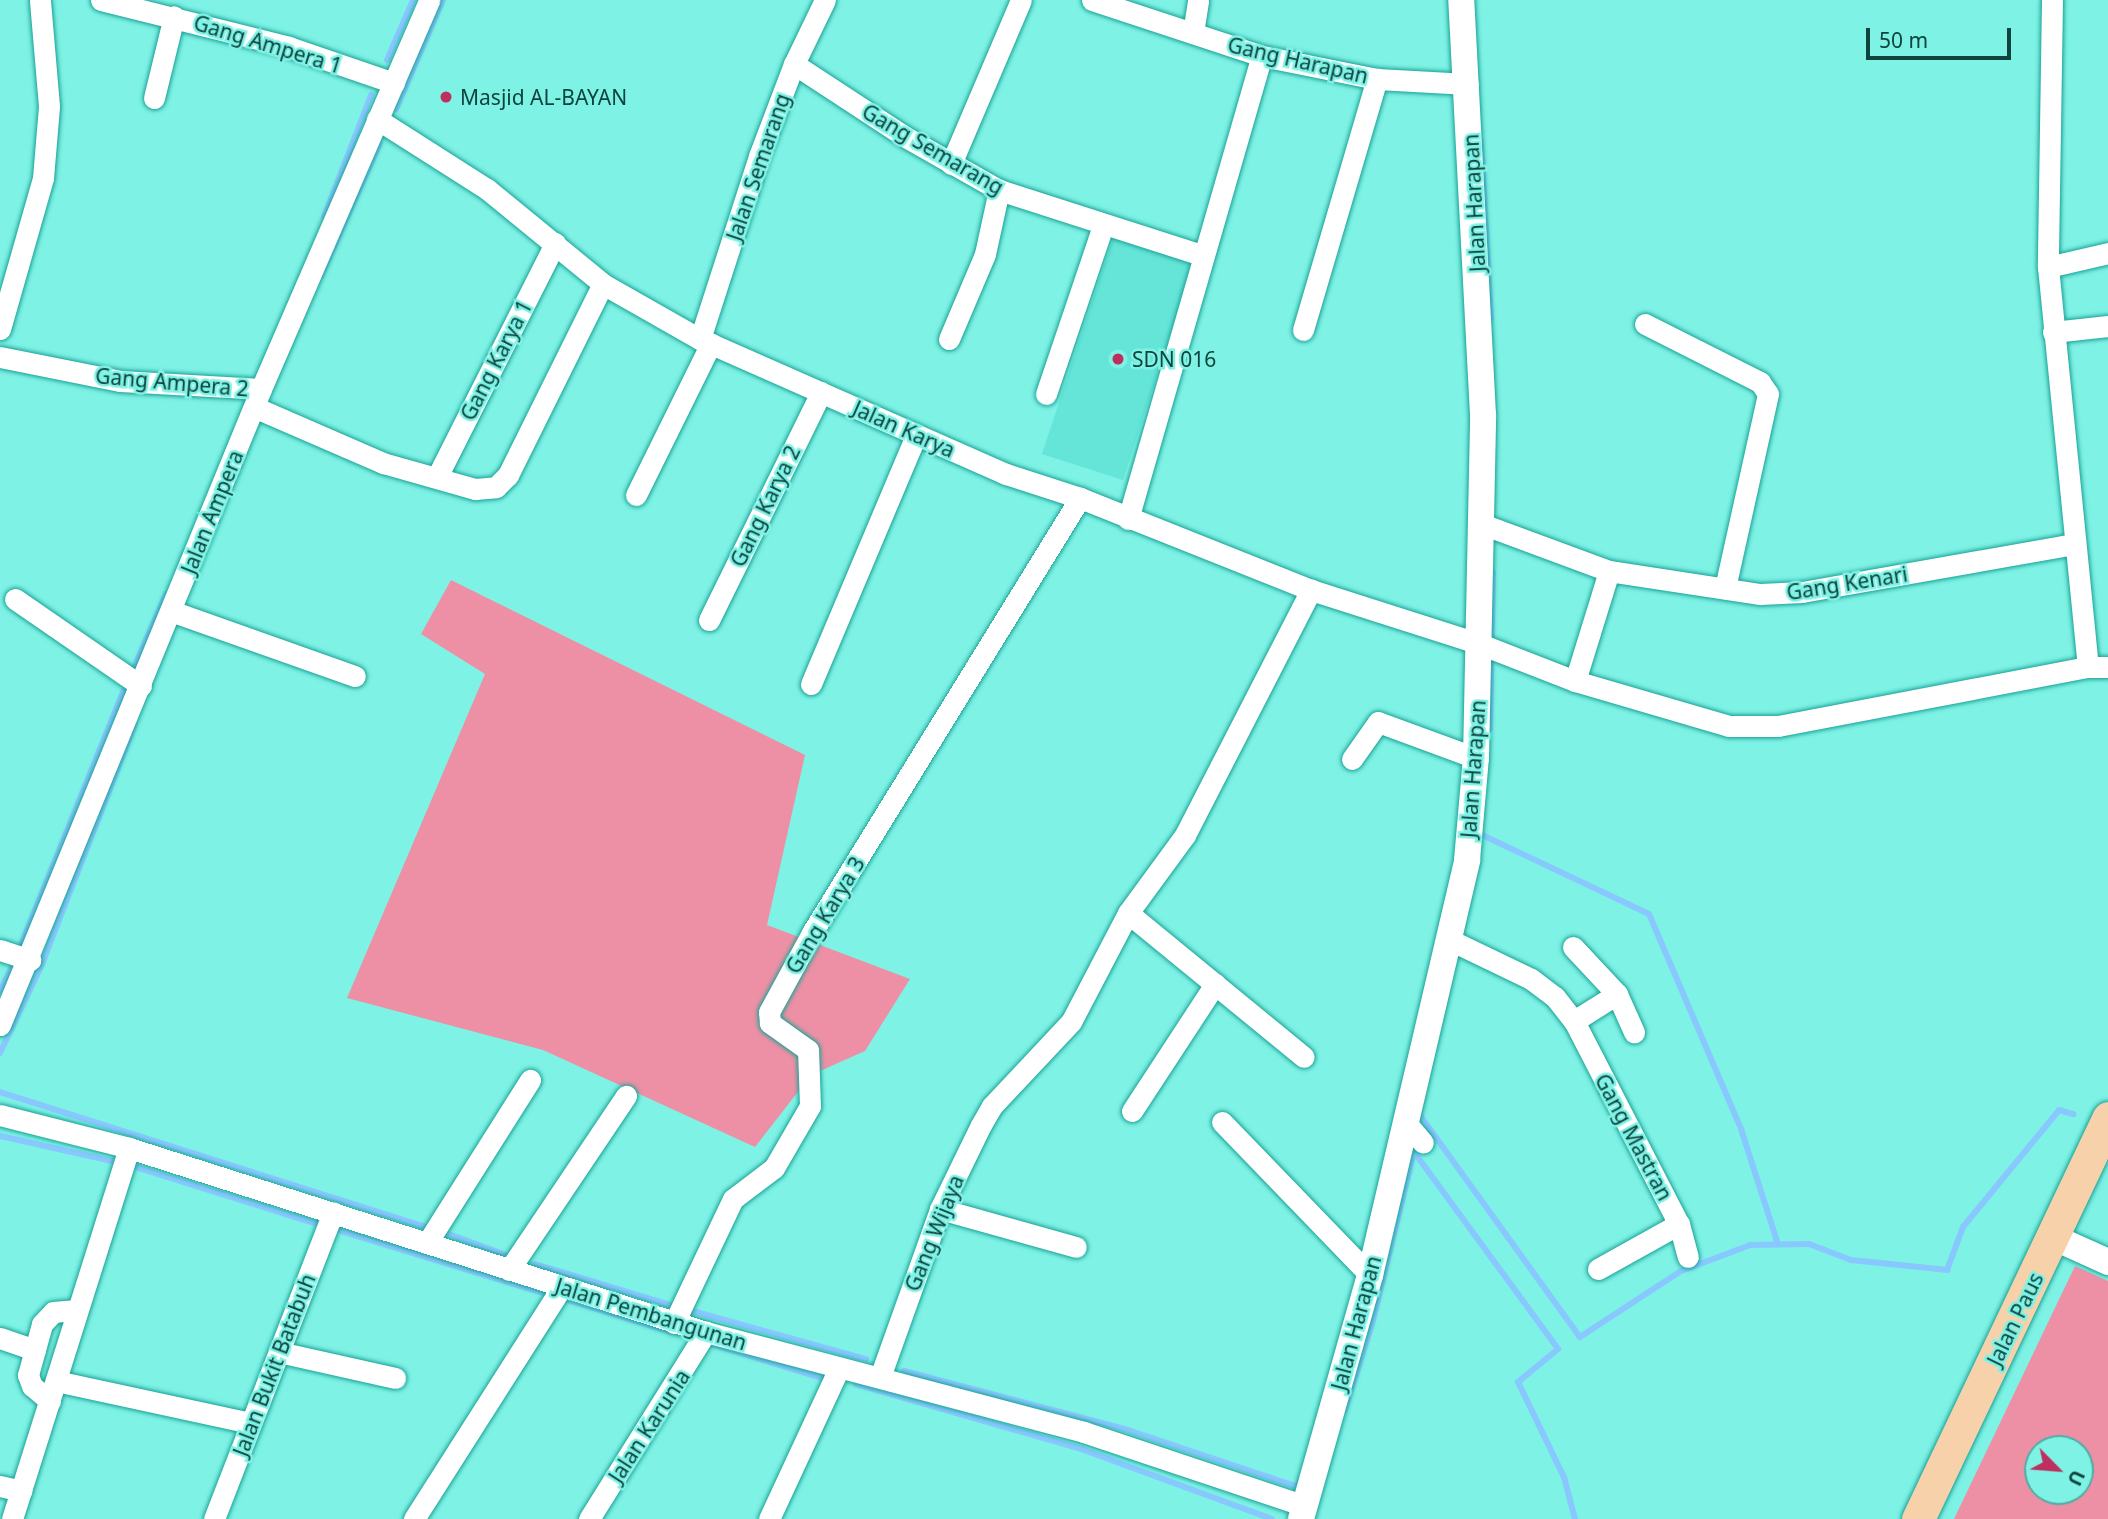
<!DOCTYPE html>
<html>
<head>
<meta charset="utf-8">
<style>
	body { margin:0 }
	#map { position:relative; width:2108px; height:1519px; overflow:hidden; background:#7ef2e5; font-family:"Noto Sans",sans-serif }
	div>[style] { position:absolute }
	.built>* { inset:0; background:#64e5d8 }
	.green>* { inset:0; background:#ee90a5 }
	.stream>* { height:6px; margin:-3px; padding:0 3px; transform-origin:3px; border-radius:3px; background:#88c8ff }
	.roads { filter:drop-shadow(0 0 2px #19a296) drop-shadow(0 0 2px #19a296) }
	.minor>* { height:21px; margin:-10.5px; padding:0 10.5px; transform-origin:10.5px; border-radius:10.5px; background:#fff }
	.tertiary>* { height:26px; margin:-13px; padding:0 13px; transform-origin:13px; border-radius:13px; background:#fff }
	.primary>* { height:33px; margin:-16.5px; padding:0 16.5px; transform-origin:16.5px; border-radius:16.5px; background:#f7d1aa }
	.dots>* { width:19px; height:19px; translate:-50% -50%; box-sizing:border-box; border:4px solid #7ef2e5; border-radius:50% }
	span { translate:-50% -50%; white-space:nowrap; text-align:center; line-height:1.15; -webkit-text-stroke:5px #7ef2e5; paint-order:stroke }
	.street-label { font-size:21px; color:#0e433e }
	.poi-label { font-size:21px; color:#0e433e }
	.left { translate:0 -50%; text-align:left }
	.north { position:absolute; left:2024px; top:1435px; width:70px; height:70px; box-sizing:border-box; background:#7ef2e5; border:2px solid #51aca2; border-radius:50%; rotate:115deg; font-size:19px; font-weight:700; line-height:28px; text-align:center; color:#0e433e }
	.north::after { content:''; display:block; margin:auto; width:24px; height:32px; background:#bd2f5e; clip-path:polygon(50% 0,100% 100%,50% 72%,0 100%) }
	.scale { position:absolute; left:1866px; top:28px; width:145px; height:32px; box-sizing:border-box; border:4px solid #0e433e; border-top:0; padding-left:9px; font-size:21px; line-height:24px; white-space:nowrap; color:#0e433e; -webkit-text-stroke:5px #7ef2e5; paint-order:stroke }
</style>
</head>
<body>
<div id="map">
	<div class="built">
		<i style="clip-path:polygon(1113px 239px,1193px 264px,1123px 480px,1042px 454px)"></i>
	</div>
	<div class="green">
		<i style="clip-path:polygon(451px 580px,805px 755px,767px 925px,910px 979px,865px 1051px,811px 1075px,755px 1147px,543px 1050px,347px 998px,485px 674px,421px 634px)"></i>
		<i style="clip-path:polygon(evenodd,2075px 1266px,2108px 1281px,2108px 1519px,1954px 1519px,2075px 1266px,2038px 1449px,2080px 1449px,2080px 1491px,2038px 1491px,2038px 1449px)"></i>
	</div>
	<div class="stream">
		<i style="left:387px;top:60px;width:65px;rotate:-66.6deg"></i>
		<i style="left:396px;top:109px;width:119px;rotate:-66.7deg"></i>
		<i style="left:1481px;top:141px;width:178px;rotate:86.8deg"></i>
		<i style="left:324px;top:217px;width:131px;rotate:-68.9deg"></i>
		<i style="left:321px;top:276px;width:145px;rotate:-66.1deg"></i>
		<i style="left:132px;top:672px;width:85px;rotate:-66.4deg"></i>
		<i style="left:1490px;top:729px;width:157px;rotate:-88.9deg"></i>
		<i style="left:1480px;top:834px;width:187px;rotate:25.3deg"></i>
		<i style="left:1649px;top:914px;width:234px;rotate:66.8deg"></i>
		<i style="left:1741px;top:1129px;width:118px;rotate:72.2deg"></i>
		<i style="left:20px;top:947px;width:277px;rotate:-68deg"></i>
		<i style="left:0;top:991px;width:28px;rotate:-64deg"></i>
		<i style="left:0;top:1053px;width:98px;rotate:-64.7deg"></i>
		<i style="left:42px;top:964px;width:257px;rotate:-68.8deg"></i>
		<i style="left:0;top:1092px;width:447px;rotate:17.6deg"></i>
		<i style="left:1420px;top:1109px;width:5px;rotate:101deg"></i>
		<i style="left:1419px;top:1114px;width:275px;rotate:54.2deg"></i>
		<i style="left:1580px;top:1337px;width:121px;rotate:-33.2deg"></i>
		<i style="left:1681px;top:1271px;width:74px;rotate:-20.6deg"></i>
		<i style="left:1750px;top:1245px;width:59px;rotate:-1deg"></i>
		<i style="left:1809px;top:1244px;width:45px;rotate:20.9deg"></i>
		<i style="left:1851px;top:1260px;width:97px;rotate:5.9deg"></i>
		<i style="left:1947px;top:1270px;width:46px;rotate:-69.6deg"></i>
		<i style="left:1963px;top:1227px;width:151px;rotate:-50.6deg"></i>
		<i style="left:2059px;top:1110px;width:15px;rotate:16deg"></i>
		<i style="left:0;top:1136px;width:115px;rotate:12.6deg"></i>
		<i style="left:1414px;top:1152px;width:244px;rotate:53.8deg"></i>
		<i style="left:1558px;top:1349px;width:52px;rotate:140.5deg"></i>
		<i style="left:1518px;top:1382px;width:106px;rotate:64.2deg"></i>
		<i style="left:1564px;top:1477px;width:43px;rotate:75.3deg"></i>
		<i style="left:129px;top:1165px;width:200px;rotate:17.4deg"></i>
		<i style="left:337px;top:1230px;width:223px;rotate:17deg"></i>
		<i style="left:446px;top:1233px;width:64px;rotate:20.1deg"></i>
		<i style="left:535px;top:1264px;width:142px;rotate:16.8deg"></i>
		<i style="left:561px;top:1298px;width:115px;rotate:17.2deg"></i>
		<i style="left:689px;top:1310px;width:184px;rotate:15.5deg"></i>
		<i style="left:714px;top:1345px;width:113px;rotate:17deg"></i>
		<i style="left:904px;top:1371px;width:225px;rotate:14.7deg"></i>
		<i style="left:1122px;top:1428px;width:186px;rotate:18.5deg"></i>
		<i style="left:1298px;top:1487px;width:7px;rotate:-74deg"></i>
		<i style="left:856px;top:1384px;width:234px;rotate:16.1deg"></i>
		<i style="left:1081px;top:1449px;width:203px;rotate:20.1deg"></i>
		<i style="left:1345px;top:1410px;width:90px;rotate:-72.6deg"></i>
		<i style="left:1372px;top:1324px;width:177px;rotate:-76.3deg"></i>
	</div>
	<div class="roads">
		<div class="minor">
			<i style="left:101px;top:0;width:194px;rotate:14deg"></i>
			<i style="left:289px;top:47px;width:111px;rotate:18.9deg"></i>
			<i style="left:1092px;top:0;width:179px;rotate:18.2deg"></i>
			<i style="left:1262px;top:56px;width:117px;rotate:11.3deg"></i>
			<i style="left:1377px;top:79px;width:91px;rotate:3.1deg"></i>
			<i style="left:2052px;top:0;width:267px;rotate:90.9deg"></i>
			<i style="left:2048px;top:267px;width:402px;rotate:84.3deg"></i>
			<i style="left:1193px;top:33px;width:33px;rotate:-81deg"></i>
			<i style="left:794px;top:64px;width:131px;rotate:33.2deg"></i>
			<i style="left:904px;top:136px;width:109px;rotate:29.6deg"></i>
			<i style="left:999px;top:190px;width:212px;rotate:17.8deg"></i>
			<i style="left:154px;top:98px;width:84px;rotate:-76.3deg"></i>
			<i style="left:377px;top:119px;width:130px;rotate:32.5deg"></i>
			<i style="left:487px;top:189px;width:150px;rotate:39.3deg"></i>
			<i style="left:603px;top:284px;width:112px;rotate:29.6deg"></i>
			<i style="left:700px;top:339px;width:334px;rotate:23.8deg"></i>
			<i style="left:1006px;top:474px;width:78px;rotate:18deg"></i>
			<i style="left:1080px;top:498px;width:249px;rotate:21.7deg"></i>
			<i style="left:1311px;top:590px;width:177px;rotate:17.7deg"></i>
			<i style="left:1480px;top:644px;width:102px;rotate:21.3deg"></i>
			<i style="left:1575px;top:681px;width:160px;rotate:16.3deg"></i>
			<i style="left:1729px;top:726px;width:49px"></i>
			<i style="left:1778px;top:726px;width:316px;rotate:-10.8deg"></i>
			<i style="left:2088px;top:667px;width:20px"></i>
			<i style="left:951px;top:164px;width:178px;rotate:-66.9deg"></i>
			<i style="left:2048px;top:267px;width:62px;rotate:-13.1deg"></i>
			<i style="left:1645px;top:324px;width:129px;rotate:26.8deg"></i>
			<i style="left:1760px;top:382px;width:14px;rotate:56deg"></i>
			<i style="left:1768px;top:394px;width:199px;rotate:102.5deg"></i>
			<i style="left:0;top:329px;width:157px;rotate:-74.1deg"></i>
			<i style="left:43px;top:178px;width:72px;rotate:-85.2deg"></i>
			<i style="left:49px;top:106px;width:106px;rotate:-94.9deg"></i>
			<i style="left:1303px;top:330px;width:262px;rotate:-73.6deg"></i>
			<i style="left:2053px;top:332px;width:55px;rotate:-6.2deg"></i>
			<i style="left:700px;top:339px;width:192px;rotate:-72.1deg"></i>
			<i style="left:759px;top:156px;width:98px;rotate:-69.2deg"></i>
			<i style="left:794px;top:64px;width:71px;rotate:-64.2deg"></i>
			<i style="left:949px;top:339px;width:92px;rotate:-67deg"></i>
			<i style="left:985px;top:254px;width:66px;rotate:-77.7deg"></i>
			<i style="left:0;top:357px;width:122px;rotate:11.3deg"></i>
			<i style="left:120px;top:381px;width:141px;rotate:3.2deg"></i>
			<i style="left:1046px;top:394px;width:177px;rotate:-71.3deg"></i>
			<i style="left:254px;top:407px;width:141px;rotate:23.5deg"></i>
			<i style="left:383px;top:463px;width:96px;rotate:15.8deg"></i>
			<i style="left:475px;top:489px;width:21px;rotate:-5deg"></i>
			<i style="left:496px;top:487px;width:17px;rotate:-45deg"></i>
			<i style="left:508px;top:475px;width:213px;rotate:-63.6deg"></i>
			<i style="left:437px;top:477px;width:262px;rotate:-63.2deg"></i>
			<i style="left:636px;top:495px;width:169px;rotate:-63.7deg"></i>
			<i style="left:1128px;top:519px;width:482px;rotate:-73.9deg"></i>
			<i style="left:1482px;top:524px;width:135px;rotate:20.3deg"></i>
			<i style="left:1609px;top:571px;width:153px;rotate:8.7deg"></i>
			<i style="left:1760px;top:594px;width:42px;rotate:-2.7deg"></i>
			<i style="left:1802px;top:592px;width:277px;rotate:-10deg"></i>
			<i style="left:15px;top:599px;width:153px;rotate:34.6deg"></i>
			<i style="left:171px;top:611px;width:195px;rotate:19.5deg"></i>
			<i style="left:709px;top:620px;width:254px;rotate:-63.8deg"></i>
			<i style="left:1575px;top:681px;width:115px;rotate:-72.8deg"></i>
			<i style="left:811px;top:684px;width:269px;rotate:-67.1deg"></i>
			<i style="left:1352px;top:759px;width:45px;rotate:-54.9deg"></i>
			<i style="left:1378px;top:722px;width:104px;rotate:20.2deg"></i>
			<i style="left:1128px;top:913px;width:227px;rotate:39.3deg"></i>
			<i style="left:1450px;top:940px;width:90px;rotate:25.7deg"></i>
			<i style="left:1531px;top:979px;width:30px;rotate:37deg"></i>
			<i style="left:1555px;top:997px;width:31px;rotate:52deg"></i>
			<i style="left:1574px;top:1021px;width:229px;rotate:62.7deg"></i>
			<i style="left:1679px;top:1224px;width:34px;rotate:75deg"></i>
			<i style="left:1573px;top:947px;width:64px;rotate:46.9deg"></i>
			<i style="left:1617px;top:994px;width:42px;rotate:65.9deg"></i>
			<i style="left:0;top:950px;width:32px;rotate:18deg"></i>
			<i style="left:1574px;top:1021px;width:51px;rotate:-32.1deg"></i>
			<i style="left:0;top:1025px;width:687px;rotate:-67.69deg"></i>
			<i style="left:261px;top:389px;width:424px;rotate:-66.6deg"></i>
			<i style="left:1132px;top:1111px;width:152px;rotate:-56.8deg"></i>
			<i style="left:0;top:1115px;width:133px;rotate:14.3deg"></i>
			<i style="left:129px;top:1148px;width:606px;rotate:17.69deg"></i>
			<i style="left:706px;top:1332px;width:391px;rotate:14.8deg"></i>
			<i style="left:1084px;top:1432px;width:233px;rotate:18.5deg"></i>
			<i style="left:1222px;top:1122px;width:213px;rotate:46deg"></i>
			<i style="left:1408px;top:1125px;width:23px;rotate:50deg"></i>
			<i style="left:940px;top:1209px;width:141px;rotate:15.6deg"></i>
			<i style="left:427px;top:1243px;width:193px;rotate:-57.7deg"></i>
			<i style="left:1598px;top:1269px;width:93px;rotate:-29.1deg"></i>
			<i style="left:509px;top:1270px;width:210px;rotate:-56.1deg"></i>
			<i style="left:674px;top:1323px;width:137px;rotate:-64.6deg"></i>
			<i style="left:733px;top:1199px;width:51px;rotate:-37.1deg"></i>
			<i style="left:774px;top:1168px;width:72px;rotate:-59.9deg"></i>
			<i style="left:810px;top:1106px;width:56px;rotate:-92deg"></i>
			<i style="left:808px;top:1050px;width:47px;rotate:-144.6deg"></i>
			<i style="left:770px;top:1023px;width:11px;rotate:-95deg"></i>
			<i style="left:769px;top:1012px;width:92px;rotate:-61.5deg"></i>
			<i style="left:813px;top:931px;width:509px;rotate:-58.34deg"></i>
			<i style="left:0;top:1338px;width:37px;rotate:19deg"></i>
			<i style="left:279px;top:1352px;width:119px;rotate:12.6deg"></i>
			<i style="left:880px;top:1377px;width:178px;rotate:-70.3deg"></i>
			<i style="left:940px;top:1209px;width:93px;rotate:-64deg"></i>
			<i style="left:981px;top:1125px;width:22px;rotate:-60deg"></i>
			<i style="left:992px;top:1106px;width:115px;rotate:-46.8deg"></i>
			<i style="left:1071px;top:1022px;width:123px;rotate:-62.4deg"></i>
			<i style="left:1128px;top:913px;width:97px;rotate:-53.8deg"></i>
			<i style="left:1185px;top:835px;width:276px;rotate:-62.8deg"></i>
			<i style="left:56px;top:1381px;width:199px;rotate:12.2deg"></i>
			<i style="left:50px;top:1401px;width:23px;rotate:-140deg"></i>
			<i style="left:32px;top:1386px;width:12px;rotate:-110deg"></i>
			<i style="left:28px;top:1375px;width:53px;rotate:-74.6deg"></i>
			<i style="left:42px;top:1324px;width:16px;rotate:-47deg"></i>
			<i style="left:53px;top:1312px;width:24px;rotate:-5deg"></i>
			<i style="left:0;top:1486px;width:22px;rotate:13deg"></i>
			<i style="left:12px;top:1519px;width:389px;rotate:-72.5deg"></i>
			<i style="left:214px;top:1519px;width:329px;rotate:-68.8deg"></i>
			<i style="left:414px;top:1519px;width:274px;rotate:-57.5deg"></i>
			<i style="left:589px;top:1519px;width:221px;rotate:-58deg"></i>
			<i style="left:769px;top:1519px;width:166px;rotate:-65.1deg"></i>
		</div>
		<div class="tertiary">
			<i style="left:2066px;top:1243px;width:46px;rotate:24.3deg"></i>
			<i style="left:1301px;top:1519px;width:254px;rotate:-74.2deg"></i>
			<i style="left:1370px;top:1275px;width:426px;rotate:-76.8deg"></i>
			<i style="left:1467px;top:860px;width:102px;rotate:-85deg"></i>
			<i style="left:1476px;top:758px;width:343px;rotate:-88.8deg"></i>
			<i style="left:1483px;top:415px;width:416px;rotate:-93deg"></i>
		</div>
		<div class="primary">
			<i style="left:1918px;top:1519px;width:444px;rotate:-64.6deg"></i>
		</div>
	</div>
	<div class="dots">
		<i style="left:446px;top:97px;background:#bd2f5e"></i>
		<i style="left:1118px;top:359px;background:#bd2f5e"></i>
	</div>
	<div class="street-label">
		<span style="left:268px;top:44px;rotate:17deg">Gang Ampera 1</span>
		<span style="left:1298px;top:60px;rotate:13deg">Gang Harapan</span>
		<span style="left:933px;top:149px;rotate:30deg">Gang Semarang</span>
		<span style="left:758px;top:167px;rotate:-71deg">Jalan Semarang</span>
		<span style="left:1474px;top:203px;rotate:-93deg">Jalan Harapan</span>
		<span style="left:496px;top:360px;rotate:-63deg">Gang Karya 1</span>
		<span style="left:172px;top:382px;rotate:5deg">Gang Ampera 2</span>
		<span style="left:904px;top:429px;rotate:24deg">Jalan Karya</span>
		<span style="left:765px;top:506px;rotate:-64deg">Gang Karya 2</span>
		<span style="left:212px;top:512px;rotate:-68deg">Jalan Ampera</span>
		<span style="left:1847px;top:583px;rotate:-9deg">Gang Kenari</span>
		<span style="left:1473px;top:769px;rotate:-86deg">Jalan Harapan</span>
		<span style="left:825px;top:915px;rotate:-59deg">Gang Karya 3</span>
		<span style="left:1634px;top:1137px;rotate:62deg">Gang Mastran</span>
		<span style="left:934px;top:1233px;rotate:-68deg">Gang Wijaya</span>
		<span style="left:651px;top:1314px;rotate:17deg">Jalan Pembangunan</span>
		<span style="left:2015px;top:1319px;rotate:-64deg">Jalan Paus</span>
		<span style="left:1356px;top:1323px;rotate:-75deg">Jalan Harapan</span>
		<span style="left:274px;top:1365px;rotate:-69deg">Jalan Bukit Batabuh</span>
		<span style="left:649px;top:1426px;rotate:-57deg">Jalan Karunia</span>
	</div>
	<div class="poi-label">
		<span class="left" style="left:460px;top:97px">Masjid AL-BAYAN</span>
		<span class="left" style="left:1132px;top:359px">SDN 016</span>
	</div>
	<div class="north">U</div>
	<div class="scale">50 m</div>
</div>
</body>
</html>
